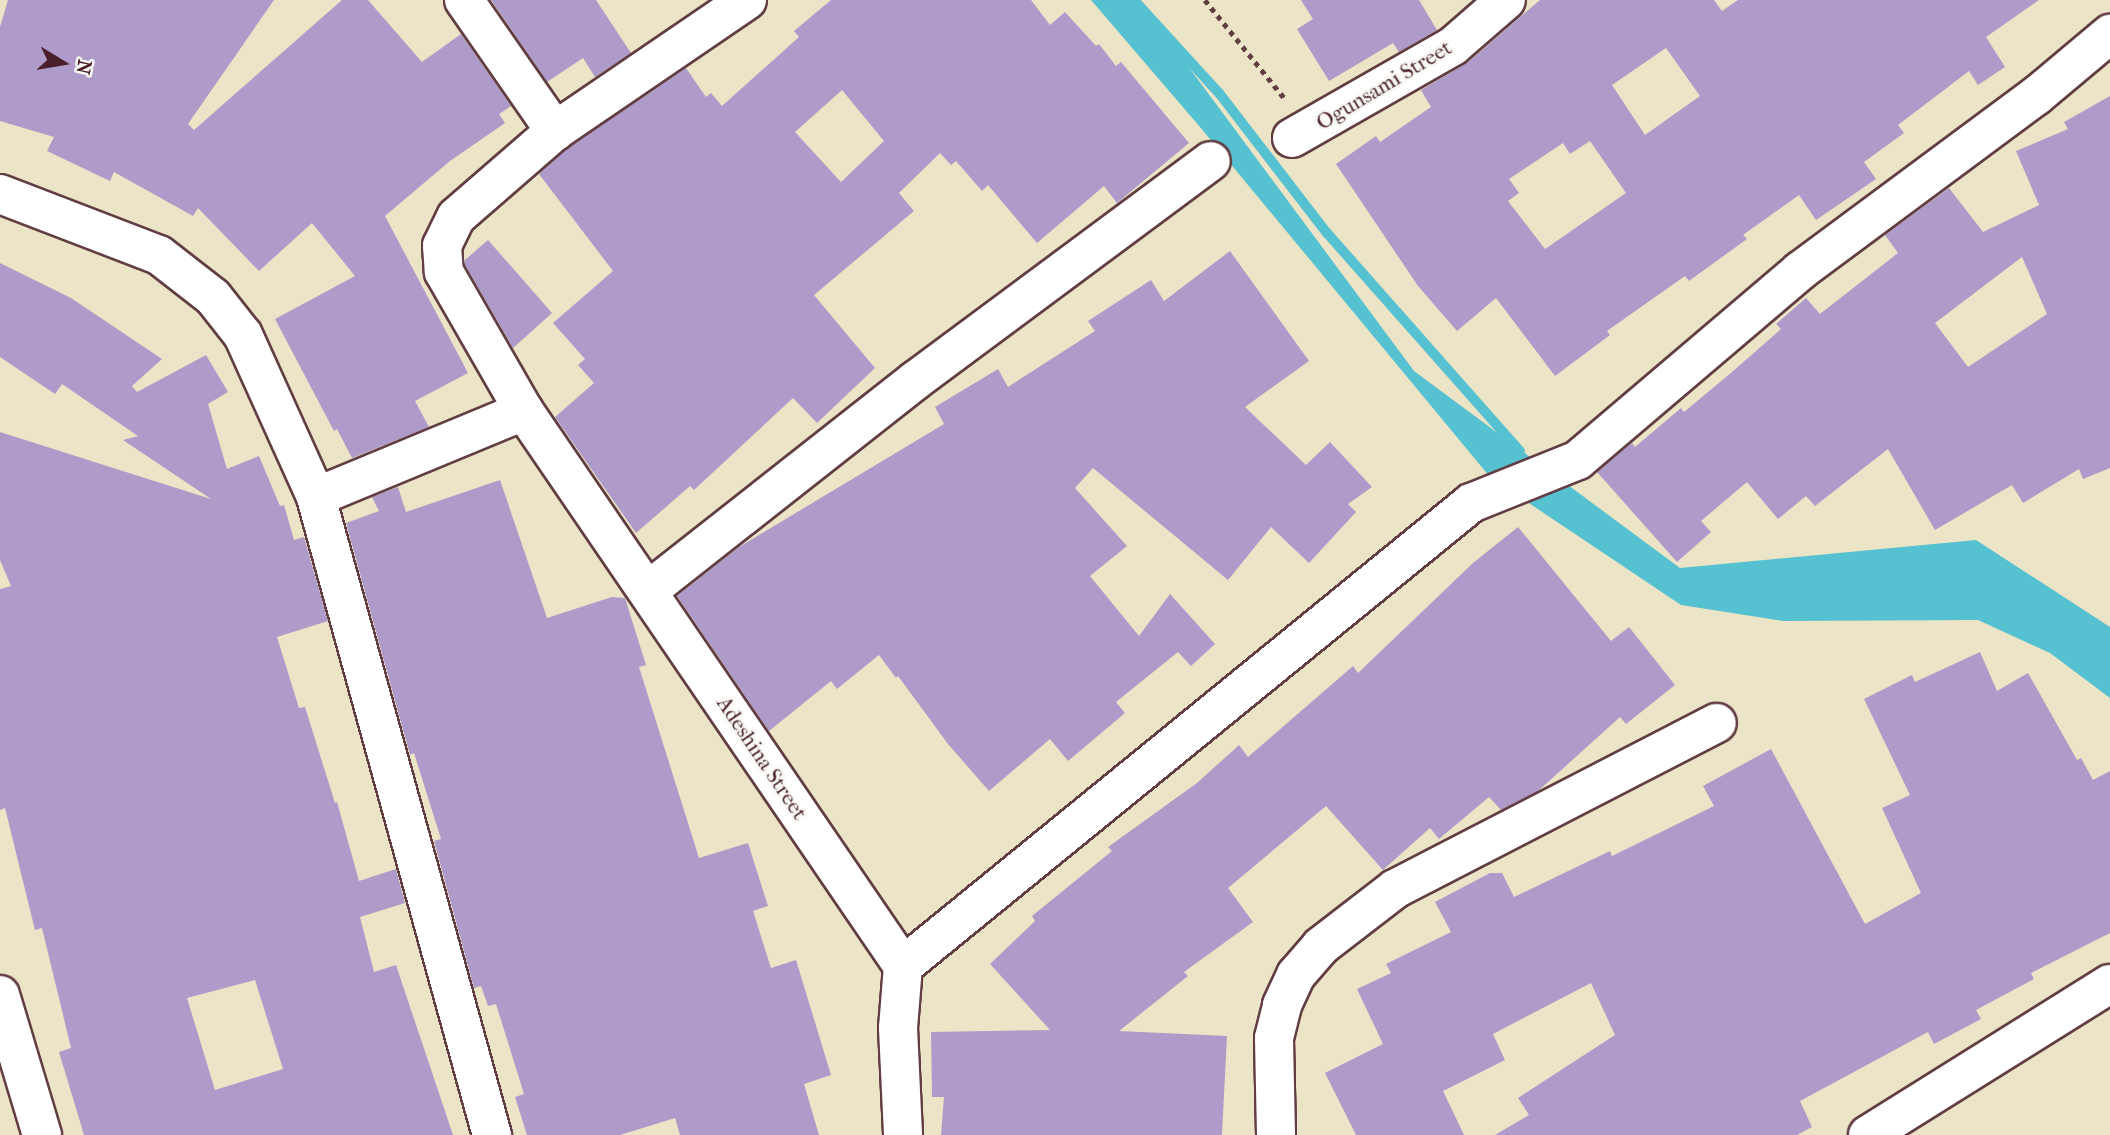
<!DOCTYPE html>
<style>
body{margin:0}
#map{position:relative;width:2110px;height:1135px;overflow:hidden;background:#ece4c6;font-family:"IM FELL French Canon",serif}
div>[style]{position:absolute}
.water>*{inset:0;background:#56c1d0}
.stream>*{height:10px;margin:-5px;padding:0 5px;transform-origin:5px;border-radius:5px;background:#56c1d0}
.building>*{inset:0;background:#ae9bc9}
.path>*{height:4.5px;margin-top:-2.25px;transform-origin:0;background:repeating-linear-gradient(90deg,#623d42 0 5px,transparent 0 10px)}
.roads{filter:drop-shadow(2px 0 #623d42) drop-shadow(-2px 0 #623d42) drop-shadow(0 2px #623d42) drop-shadow(0 -2px #623d42)}
.minor>*{height:38px;margin:-19px;padding:0 19px;transform-origin:19px;border-radius:19px;background:#fff}
span{translate:-50% -50%;white-space:nowrap;text-align:center;line-height:1.15;-webkit-text-stroke:5px #f6f6f2;paint-order:stroke}
.street-label{font-size:21px;color:#4a1f2b}
.north{position:absolute;left:28px;top:28px;width:70px;height:70px;-webkit-text-stroke:5px #f6f6f2;paint-order:stroke;rotate:101deg;font-size:19px;font-weight:700;line-height:28px;text-align:center;color:#4a1f2b}
.north::after{content:'';display:block;margin:auto;width:24px;height:32px;background:#4a1f2b;clip-path:polygon(50% 0,100% 100%,50% 72%,0 100%)}
</style>
<div id="map">
<div class="water">
<i style="clip-path:polygon(1091px 0,1139px 0,1414px 371px,1680px 568px,1976px 540px,2110px 627px,2110px 698px,2050px 653px,1978px 620px,1783px 621px,1681px 605px,1490px 477px,1200px 127px)"></i>
</div>
<div class="stream">
<i style="left:1134px;top:0;width:126px;rotate:47.6deg"></i>
<i style="left:1219px;top:93px;width:177px;rotate:52.4deg"></i>
<i style="left:1327px;top:233px;width:291px;rotate:48.5deg"></i>
</div>
<div class="building">
<i style="clip-path:polygon(8px 0,274px 0,188px 124px,194px 130px,342px 0,368px 0,422px 62px,461px 34px,511px 106px,499px 114px,505px 123px,450px 161px,385px 216px,468px 373px,415px 401px,429px 427px,352px 458px,337px 429px,334px 431px,275px 319px,355px 276px,312px 223px,259px 271px,198px 208px,193px 216px,114px 172px,110px 181px,47px 151px,54px 137px,0 121px,0 27px)"></i>
<i style="clip-path:polygon(491px 0,596px 0,631px 53px,595px 77px,583px 58px,547px 82px)"></i>
<i style="clip-path:polygon(evenodd,831px 0,1031px 0,1050px 25px,1065px 12px,1096px 46px,1099px 44px,1116px 66px,1121px 62px,1189px 143px,1117px 203px,1104px 186px,1037px 243px,988px 185px,982px 191px,956px 161px,951px 165px,940px 153px,899px 193px,914px 211px,814px 295px,875px 368px,817px 423px,793px 398px,694px 490px,690px 486px,636px 533px,555px 417px,594px 383px,578px 365px,585px 359px,553px 323px,613px 271px,539px 174px,568px 148px,686px 68px,706px 97px,711px 93px,722px 106px,799px 37px,794px 31px,831px 0,842px 90px,884px 141px,841px 182px,795px 132px,842px 90px)"></i>
<i style="clip-path:polygon(1301px 0,1419px 0,1437px 30px,1399px 52px,1393px 43px,1329px 81px,1297px 29px,1313px 19px)"></i>
<i style="clip-path:polygon(evenodd,1540px 0,1714px 0,1722px 11px,1738px 0,2039px 0,1986px 37px,2005px 67px,1978px 85px,1969px 71px,1898px 125px,1904px 133px,1864px 162px,1876px 179px,1816px 220px,1799px 195px,1743px 235px,1747px 239px,1689px 281px,1685px 276px,1607px 331px,1610px 335px,1555px 376px,1496px 298px,1457px 331px,1418px 286px,1336px 164px,1376px 136px,1380px 142px,1431px 107px,1421px 90px,1467px 63px,1540px 0,1666px 48px,1700px 96px,1645px 135px,1612px 85px,1666px 48px,1540px 0,1590px 141px,1626px 193px,1545px 249px,1508px 201px,1519px 193px,1509px 179px,1563px 143px,1570px 154px,1590px 141px)"></i>
<i style="clip-path:polygon(evenodd,2110px 96px,2110px 468px,2083px 479px,2079px 469px,2023px 503px,2012px 485px,1935px 530px,1888px 449px,1815px 506px,1806px 496px,1778px 519px,1747px 482px,1701px 521px,1711px 532px,1677px 562px,1597px 472px,1632px 443px,1635px 447px,1681px 408px,1684px 412px,1732px 372px,1781px 329px,1776px 324px,1806px 298px,1820px 314px,1898px 253px,1885px 235px,1949px 188px,1983px 232px,2039px 205px,2016px 151px,2068px 129px,2064px 122px,2110px 96px,2022px 257px,2047px 314px,1968px 367px,1935px 323px,2022px 257px)"></i>
<i style="clip-path:polygon(488px 240px,552px 313px,513px 348px,465px 265px,465px 260px)"></i>
<i style="clip-path:polygon(1230px 251px,1309px 361px,1245px 407px,1306px 465px,1330px 442px,1372px 487px,1348px 504px,1356px 512px,1309px 563px,1271px 527px,1228px 580px,1093px 468px,1075px 488px,1127px 546px,1090px 576px,1139px 636px,1170px 594px,1215px 644px,1191px 666px,1178px 652px,1116px 702px,1125px 713px,1068px 761px,1050px 739px,989px 791px,948px 744px,898px 676px,896px 678px,879px 655px,837px 689px,831px 681px,769px 731px,677px 596px,739px 547px,944px 424px,935px 407px,998px 369px,1008px 387px,1095px 331px,1088px 321px,1151px 280px,1164px 301px)"></i>
<i style="clip-path:polygon(evenodd,0 263px,71px 298px,162px 359px,132px 386px,137px 392px,206px 355px,228px 392px,208px 404px,227px 469px,259px 456px,280px 506px,284px 505px,294px 540px,304px 537px,328px 621px,277px 637px,299px 708px,305px 707px,335px 803px,337px 802px,359px 881px,396px 869px,405px 903px,360px 917px,374px 972px,396px 965px,453px 1135px,84px 1135px,59px 1052px,71px 1048px,42px 928px,35px 930px,5px 808px,0 810px,0 589px,11px 586px,0 560px,0 432px,211px 499px,123px 440px,138px 436px,62px 384px,55px 394px,0 357px,0 263px,255px 980px,283px 1069px,215px 1090px,187px 998px,255px 980px)"></i>
<i style="clip-path:polygon(500px 480px,547px 618px,612px 597px,625px 598px,646px 665px,639px 667px,699px 858px,748px 843px,768px 906px,753px 911px,771px 968px,796px 960px,831px 1075px,804px 1084px,819px 1135px,680px 1135px,675px 1118px,620px 1135px,527px 1135px,515px 1097px,524px 1094px,496px 1004px,488px 1006px,481px 986px,474px 988px,434px 841px,441px 839px,414px 753px,410px 755px,346px 523px,379px 511px,372px 497px,398px 487px,406px 512px)"></i>
<i style="clip-path:polygon(1518px 527px,1611px 641px,1629px 627px,1675px 685px,1626px 724px,1620px 717px,1538px 791px,1501px 810px,1489px 797px,1439px 839px,1430px 828px,1383px 870px,1326px 806px,1228px 888px,1253px 922px,1184px 972px,1188px 976px,1119px 1031px,1227px 1036px,1222px 1135px,941px 1135px,944px 1097px,932px 1097px,931px 1032px,1050px 1030px,990px 964px,1035px 921px,1032px 916px,1112px 851px,1108px 847px,1197px 783px,1239px 745px,1248px 757px,1353px 666px,1358px 673px,1473px 563px)"></i>
<i style="clip-path:polygon(1980px 652px,1997px 691px,2028px 673px,2077px 760px,2081px 758px,2093px 780px,2110px 771px,2110px 933px,2031px 973px,2034px 979px,1976px 1010px,1981px 1019px,1934px 1044px,1928px 1032px,1800px 1101px,1812px 1127px,1797px 1135px,1495px 1135px,1529px 1115px,1518px 1098px,1615px 1035px,1591px 983px,1493px 1034px,1505px 1060px,1443px 1091px,1464px 1135px,1356px 1135px,1325px 1073px,1383px 1044px,1357px 989px,1391px 973px,1386px 964px,1451px 932px,1435px 902px,1490px 873px,1502px 873px,1514px 897px,1610px 851px,1612px 856px,1714px 806px,1703px 786px,1771px 749px,1865px 924px,1921px 893px,1882px 808px,1910px 795px,1864px 699px,1912px 675px,1915px 682px)"></i>
</div>
<div class="path">
<i style="left:1205px;top:0;width:129px;rotate:51deg"></i>
</div>
<div class="roads">
<div class="minor">
<i style="left:464px;top:0;width:160px;rotate:55.2deg"></i>
<i style="left:747px;top:0;width:232px;rotate:145.7deg"></i>
<i style="left:555px;top:131px;width:131px;rotate:139deg"></i>
<i style="left:456px;top:217px;width:32px;rotate:116deg"></i>
<i style="left:442px;top:246px;width:26px;rotate:86deg"></i>
<i style="left:444px;top:272px;width:160px;rotate:60.1deg"></i>
<i style="left:524px;top:411px;width:672px;rotate:55.67deg"></i>
<i style="left:903px;top:966px;width:62px;rotate:94.6deg"></i>
<i style="left:898px;top:1028px;width:107px;rotate:87.3deg"></i>
<i style="left:1292px;top:138px;width:185px;rotate:-29.7deg"></i>
<i style="left:1453px;top:46px;width:70px;rotate:-41deg"></i>
<i style="left:0;top:194px;width:170px;rotate:21deg"></i>
<i style="left:159px;top:255px;width:68px;rotate:37.9deg"></i>
<i style="left:213px;top:297px;width:48px;rotate:51.7deg"></i>
<i style="left:243px;top:335px;width:178px;rotate:65.7deg"></i>
<i style="left:316px;top:497px;width:662px;rotate:74.58deg"></i>
<i style="left:316px;top:497px;width:225px;rotate:-22.5deg"></i>
<i style="left:649px;top:590px;width:340px;rotate:-38.2deg"></i>
<i style="left:916px;top:380px;width:367px;rotate:-36.6deg"></i>
<i style="left:903px;top:966px;width:733px;rotate:-39.18deg"></i>
<i style="left:1471px;top:503px;width:115px;rotate:-21.9deg"></i>
<i style="left:1578px;top:460px;width:292px;rotate:-40.4deg"></i>
<i style="left:1800px;top:271px;width:294px;rotate:-36.6deg"></i>
<i style="left:2036px;top:96px;width:97px;rotate:-40deg"></i>
<i style="left:0;top:995px;width:146px;rotate:73.3deg"></i>
<i style="left:1276px;top:1135px;width:97px;rotate:-91.2deg"></i>
<i style="left:1274px;top:1038px;width:34px;rotate:-76deg"></i>
<i style="left:1282px;top:1005px;width:33px;rotate:-65deg"></i>
<i style="left:1296px;top:975px;width:38px;rotate:-49deg"></i>
<i style="left:1321px;top:946px;width:93px;rotate:-37.6deg"></i>
<i style="left:1395px;top:889px;width:362px;rotate:-27.3deg"></i>
<i style="left:1868px;top:1135px;width:285px;rotate:-32deg"></i>
</div>
</div>
<div class="street-label">
<span style="left:1384px;top:85px;rotate:-31deg">Ogunsami Street</span>
<span style="left:762px;top:758px;rotate:56deg">Adeshina Street</span>
</div>
<div class="north">N</div>
</div>
